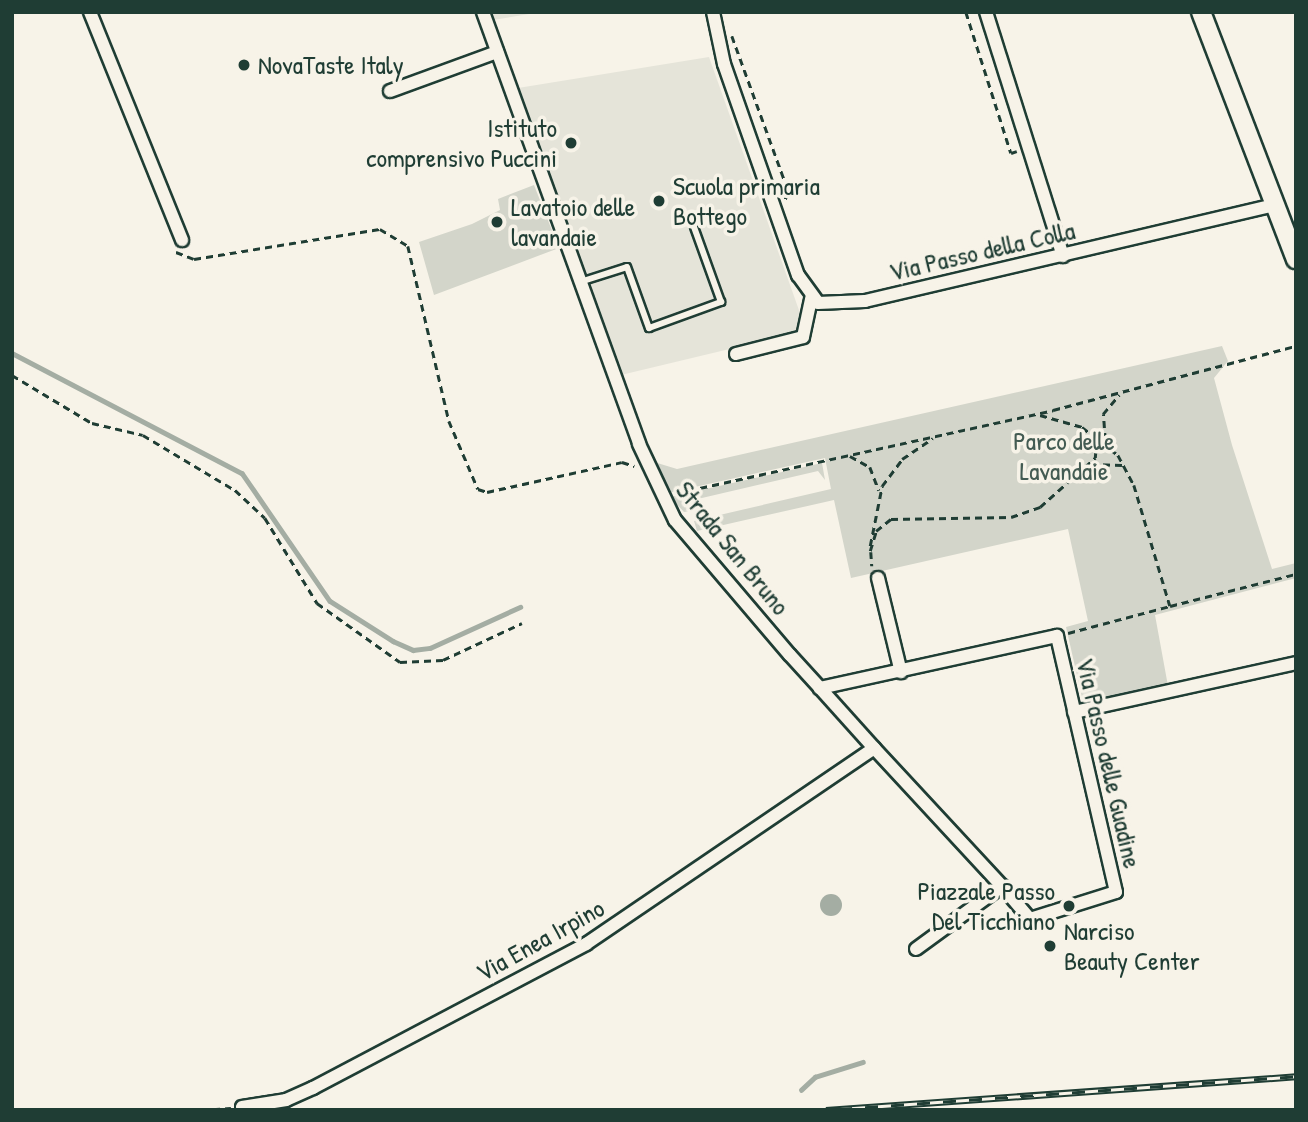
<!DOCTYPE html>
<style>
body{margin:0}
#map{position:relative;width:1308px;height:1122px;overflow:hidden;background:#f7f3e8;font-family:"Patrick Hand",sans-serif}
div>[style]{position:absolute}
.built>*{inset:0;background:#e5e4d9}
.green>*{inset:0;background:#d3d5ca}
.water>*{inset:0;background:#a4ada3}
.round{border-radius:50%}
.stream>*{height:4.5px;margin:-2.25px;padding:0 2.25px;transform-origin:2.25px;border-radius:2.25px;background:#a4ada3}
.path>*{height:2.5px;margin-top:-1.25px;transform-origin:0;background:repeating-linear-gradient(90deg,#1f3d34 0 7px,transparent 0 12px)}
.roads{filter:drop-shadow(2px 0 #1f3d34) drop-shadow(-2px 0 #1f3d34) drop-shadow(0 2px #1f3d34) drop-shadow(0 -2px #1f3d34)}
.lane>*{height:6px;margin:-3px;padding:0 3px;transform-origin:3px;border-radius:3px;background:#f7f3e8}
.street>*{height:12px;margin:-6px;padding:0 6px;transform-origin:6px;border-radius:6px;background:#f7f3e8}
.secondary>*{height:18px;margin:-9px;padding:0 9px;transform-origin:9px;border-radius:9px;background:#f7f3e8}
.rail>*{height:7px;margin-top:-3.5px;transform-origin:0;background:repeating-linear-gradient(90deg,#f7f3e8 0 13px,#1f3d34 0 26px);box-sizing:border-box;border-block:2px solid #1f3d34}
.dots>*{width:19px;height:19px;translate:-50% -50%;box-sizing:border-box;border:4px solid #f7f3e8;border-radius:50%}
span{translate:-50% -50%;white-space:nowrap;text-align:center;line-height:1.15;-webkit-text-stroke:7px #f7f3e8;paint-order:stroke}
.poi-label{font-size:26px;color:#1f3d34}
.left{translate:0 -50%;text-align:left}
.right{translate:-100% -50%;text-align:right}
.street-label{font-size:26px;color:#1f3d34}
.park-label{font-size:26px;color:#435b52}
.frame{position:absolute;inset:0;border:14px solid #1f3d34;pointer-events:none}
</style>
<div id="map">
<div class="built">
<i style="clip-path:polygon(491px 12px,541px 12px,493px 20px)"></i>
<i style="clip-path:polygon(709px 57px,800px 313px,800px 332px,621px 375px,518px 88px)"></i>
</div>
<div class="green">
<i style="clip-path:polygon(534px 185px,559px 248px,434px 295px,419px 242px,472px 224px,500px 210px,498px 199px)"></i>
<i style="clip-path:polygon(1222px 346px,1228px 361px,1214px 378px,1232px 445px,1272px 569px,1296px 563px,1296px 578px,1155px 615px,1168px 686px,1084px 706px,1066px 627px,1088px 621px,1068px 529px,851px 578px,834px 500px,697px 531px,694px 521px,831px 489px,825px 458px,668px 493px,654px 462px,677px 469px)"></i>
<i style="clip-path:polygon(822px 463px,825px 480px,818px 471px,689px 501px,691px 511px,684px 512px,670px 497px)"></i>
</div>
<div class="water">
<i class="round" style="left:820px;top:894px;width:22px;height:22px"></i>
</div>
<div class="stream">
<i style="left:12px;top:353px;width:259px;rotate:27.6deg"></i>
<i style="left:242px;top:473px;width:155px;rotate:55.5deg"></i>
<i style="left:330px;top:601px;width:75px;rotate:32.4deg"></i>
<i style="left:393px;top:641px;width:22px;rotate:24deg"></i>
<i style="left:413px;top:650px;width:17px;rotate:-7deg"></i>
<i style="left:430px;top:648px;width:99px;rotate:-24.5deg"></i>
<i style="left:801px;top:1090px;width:19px;rotate:-43deg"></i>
<i style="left:815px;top:1077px;width:50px;rotate:-17.4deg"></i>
</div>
<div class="path">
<i style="left:966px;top:12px;width:148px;rotate:72.3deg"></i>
<i style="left:1011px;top:153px;width:6px;rotate:-18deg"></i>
<i style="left:732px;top:36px;width:167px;rotate:70deg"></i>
<i style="left:789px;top:193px;width:8px;rotate:120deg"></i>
<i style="left:176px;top:252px;width:19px;rotate:21deg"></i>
<i style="left:194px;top:259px;width:188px;rotate:-9.2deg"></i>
<i style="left:380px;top:229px;width:33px;rotate:31deg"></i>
<i style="left:408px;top:246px;width:180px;rotate:76.8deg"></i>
<i style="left:449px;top:421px;width:74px;rotate:66.9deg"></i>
<i style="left:478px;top:489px;width:9px;rotate:18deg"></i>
<i style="left:487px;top:492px;width:138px;rotate:-12.5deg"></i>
<i style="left:622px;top:462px;width:13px;rotate:18deg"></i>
<i style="left:12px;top:375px;width:93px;rotate:31deg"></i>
<i style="left:92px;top:423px;width:52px;rotate:13.2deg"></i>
<i style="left:143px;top:435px;width:107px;rotate:30.9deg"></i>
<i style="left:235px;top:490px;width:41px;rotate:43deg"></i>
<i style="left:265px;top:518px;width:100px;rotate:58.5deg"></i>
<i style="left:317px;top:603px;width:102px;rotate:35.4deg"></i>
<i style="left:400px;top:662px;width:43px;rotate:-2.7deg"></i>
<i style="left:443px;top:660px;width:87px;rotate:-25.1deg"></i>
<i style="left:1040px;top:415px;width:44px;rotate:15.9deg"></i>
<i style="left:1082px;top:427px;width:46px;rotate:37.9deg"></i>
<i style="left:1118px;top:455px;width:34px;rotate:62deg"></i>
<i style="left:1134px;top:485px;width:126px;rotate:73.4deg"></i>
<i style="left:1170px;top:606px;width:130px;rotate:-14.3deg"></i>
<i style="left:1105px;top:440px;width:26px;rotate:-94deg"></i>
<i style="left:1103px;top:414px;width:25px;rotate:-50deg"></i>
<i style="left:850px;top:456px;width:23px;rotate:29deg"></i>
<i style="left:870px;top:467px;width:25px;rotate:69deg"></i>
<i style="left:1091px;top:464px;width:31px;rotate:2deg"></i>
<i style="left:677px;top:493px;width:385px;rotate:-12.4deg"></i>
<i style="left:1053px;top:410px;width:251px;rotate:-14.8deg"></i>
<i style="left:870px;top:546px;width:61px;rotate:-78.7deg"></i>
<i style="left:882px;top:486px;width:34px;rotate:-53deg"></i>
<i style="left:902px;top:459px;width:37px;rotate:-34deg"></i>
<i style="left:870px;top:551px;width:21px;rotate:-73deg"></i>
<i style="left:876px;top:531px;width:19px;rotate:-39deg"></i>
<i style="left:891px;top:519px;width:120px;rotate:-1deg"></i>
<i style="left:1011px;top:517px;width:31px;rotate:-19deg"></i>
<i style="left:1040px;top:507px;width:74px;rotate:-41.7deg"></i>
<i style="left:1095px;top:458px;width:21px;rotate:-85deg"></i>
<i style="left:871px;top:552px;width:14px;rotate:86deg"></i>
<i style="left:1068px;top:633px;width:106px;rotate:-14.8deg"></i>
<i style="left:201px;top:1110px;width:30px;rotate:-4deg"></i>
</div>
<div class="roads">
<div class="lane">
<i style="left:580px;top:282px;width:49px;rotate:-17.7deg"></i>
<i style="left:627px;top:267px;width:65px;rotate:70.2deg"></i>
<i style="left:649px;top:328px;width:77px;rotate:-19.9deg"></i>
<i style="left:721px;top:302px;width:80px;rotate:-109.8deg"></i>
</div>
<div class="street">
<i style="left:90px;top:12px;width:246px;rotate:68deg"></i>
<i style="left:483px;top:12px;width:459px;rotate:70.1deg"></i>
<i style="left:639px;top:444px;width:84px;rotate:64.7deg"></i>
<i style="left:675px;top:520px;width:177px;rotate:49.6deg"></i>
<i style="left:790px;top:655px;width:45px;rotate:47.7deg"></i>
<i style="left:820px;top:688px;width:81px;rotate:48deg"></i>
<i style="left:874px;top:748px;width:188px;rotate:47.2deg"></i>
<i style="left:1002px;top:886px;width:43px;rotate:49.7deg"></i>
<i style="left:1030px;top:919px;width:90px;rotate:-17.4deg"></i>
<i style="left:1116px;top:892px;width:263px;rotate:-103deg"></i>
<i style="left:1057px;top:636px;width:243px;rotate:167.6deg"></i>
<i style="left:713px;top:12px;width:53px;rotate:78.1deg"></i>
<i style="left:724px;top:64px;width:224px;rotate:70.7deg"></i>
<i style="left:798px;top:275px;width:34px;rotate:54deg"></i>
<i style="left:818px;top:303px;width:47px;rotate:-2.4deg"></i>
<i style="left:865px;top:301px;width:419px;rotate:-13.2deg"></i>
<i style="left:986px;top:12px;width:256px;rotate:72.5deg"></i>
<i style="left:390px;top:91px;width:114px;rotate:-20deg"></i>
<i style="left:736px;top:354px;width:69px;rotate:-14.2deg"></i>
<i style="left:803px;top:337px;width:40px;rotate:-78deg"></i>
<i style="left:878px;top:578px;width:97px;rotate:76.3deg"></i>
<i style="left:1074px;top:712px;width:227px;rotate:-12.4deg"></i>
<i style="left:916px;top:949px;width:107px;rotate:-36.2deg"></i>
<i style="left:242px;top:1107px;width:45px;rotate:-9deg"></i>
<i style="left:286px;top:1100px;width:30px;rotate:-24deg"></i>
<i style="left:313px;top:1088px;width:309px;rotate:-27.8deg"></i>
<i style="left:586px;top:944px;width:348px;rotate:-34.2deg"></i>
</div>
<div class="secondary">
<i style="left:1201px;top:12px;width:265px;rotate:69deg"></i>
</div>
</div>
<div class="rail">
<i style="left:826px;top:1110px;width:471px;rotate:-4.1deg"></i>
</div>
<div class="dots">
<i style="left:244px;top:65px;background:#1f3d34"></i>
<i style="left:571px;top:143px;background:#1f3d34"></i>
<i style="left:659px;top:201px;background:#1f3d34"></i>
<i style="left:497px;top:222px;background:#1f3d34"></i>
<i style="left:1069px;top:906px;background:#1f3d34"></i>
<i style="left:1050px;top:946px;background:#1f3d34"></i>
</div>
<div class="poi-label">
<span class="left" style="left:258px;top:65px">NovaTaste Italy</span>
<span class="right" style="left:557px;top:143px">Istituto<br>comprensivo Puccini</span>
<span class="left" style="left:673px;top:201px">Scuola primaria<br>Bottego</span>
<span class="left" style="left:511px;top:222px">Lavatoio delle<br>lavandaie</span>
<span class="right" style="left:1055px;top:906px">Piazzale Passo<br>Del Ticchiano</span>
<span class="left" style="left:1064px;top:946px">Narciso<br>Beauty Center</span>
</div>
<div class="street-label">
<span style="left:982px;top:251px;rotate:-13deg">Via Passo della Colla</span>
<span style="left:733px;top:548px;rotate:51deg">Strada San Bruno</span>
<span style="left:1109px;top:763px;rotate:77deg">Via Passo delle Guadine</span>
<span style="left:540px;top:940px;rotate:-29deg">Via Enea Irpino</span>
</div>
<div class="park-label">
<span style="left:1064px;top:456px">Parco delle<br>Lavandaie</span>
</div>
<div class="frame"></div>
</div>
